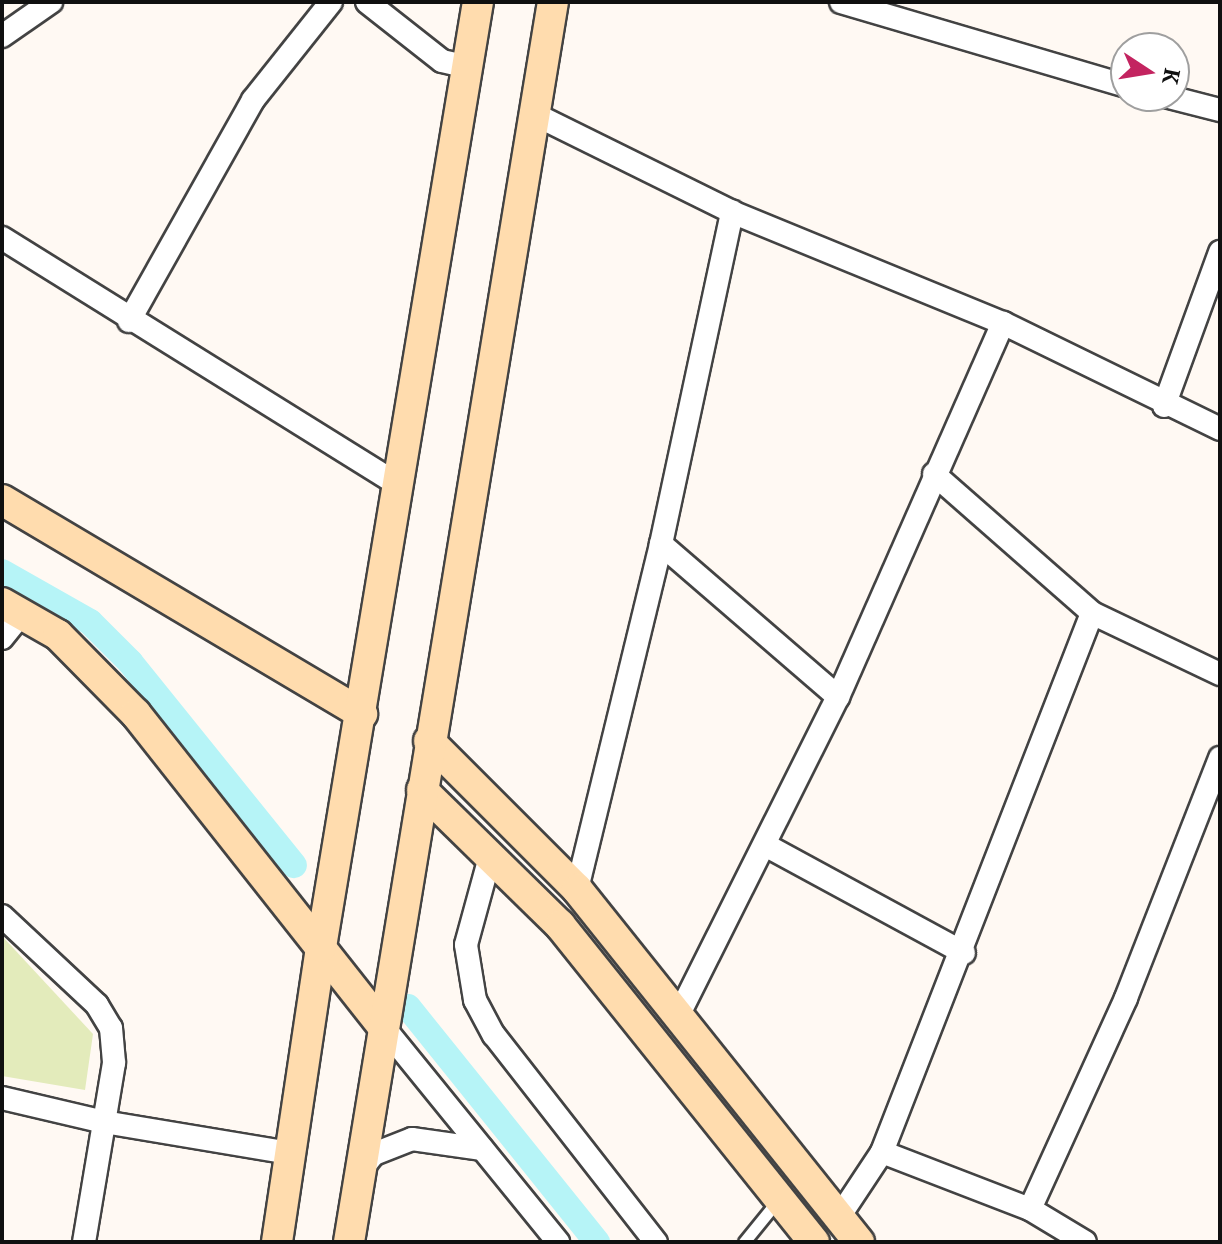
<!DOCTYPE html>
<style>
body{margin:0}
#map{position:relative;width:1222px;height:1244px;overflow:hidden;background:#fff9f3;font-family:"PT Serif",serif}
div>[style]{position:absolute}
.green>*{inset:0;background:#e3ebbb}
.canal>*{height:26px;margin:-13px;padding:0 13px;transform-origin:13px;border-radius:13px;background:#b6f4f7}
.roads{filter:drop-shadow(2px 0 #434343) drop-shadow(-2px 0 #434343) drop-shadow(0 2px #434343) drop-shadow(0 -2px #434343)}
.lane>*{height:11px;margin:-5.5px;padding:0 5.5px;transform-origin:5.5px;border-radius:5.5px;background:#fff}
.street>*{height:22px;margin:-11px;padding:0 11px;transform-origin:11px;border-radius:11px;background:#fff}
.secondary>*{height:30px;margin:-15px;padding:0 15px;transform-origin:15px;border-radius:15px;background:#ffdcae}
span{translate:-50% -50%;white-space:nowrap;text-align:center;line-height:1.15;-webkit-text-stroke:8px #fff;paint-order:stroke}
.frame{position:absolute;inset:0;border:4px solid #101010;pointer-events:none}
.north{position:absolute;left:1110px;top:32px;width:80px;height:80px;box-sizing:border-box;background:#fff;border:2px solid #9f9f9f;border-radius:50%;rotate:102deg;font-size:22px;font-weight:700;line-height:32px;text-align:center;color:#101010}
.north::after{content:'';display:block;margin:auto;width:28px;height:36px;background:#c32460;clip-path:polygon(50% 0,100% 100%,50% 72%,0 100%)}
</style>
<div id="map">
<div class="green">
<i style="clip-path:polygon(2px 936px,93px 1034px,85px 1090px,2px 1076px)"></i>
</div>
<div class="canal">
<i style="left:2px;top:572px;width:101px;rotate:29.6deg"></i>
<i style="left:90px;top:622px;width:57px;rotate:45deg"></i>
<i style="left:130px;top:662px;width:261px;rotate:51.1deg"></i>
<i style="left:408px;top:1007px;width:302px;rotate:51.2deg"></i>
</div>
<div class="roads">
<div class="lane">
<i style="left:744px;top:1242px;width:55px;rotate:-50.9deg"></i>
</div>
<div class="street">
<i style="left:367px;top:2px;width:95px;rotate:38.2deg"></i>
<i style="left:442px;top:61px;width:27px;rotate:13deg"></i>
<i style="left:841px;top:2px;width:297px;rotate:16.4deg"></i>
<i style="left:2px;top:36px;width:60px;rotate:-34.8deg"></i>
<i style="left:1165px;top:96px;width:57px;rotate:14.3deg"></i>
<i style="left:536px;top:115px;width:219px;rotate:26.3deg"></i>
<i style="left:732px;top:212px;width:293px;rotate:22.3deg"></i>
<i style="left:1003px;top:323px;width:242px;rotate:26deg"></i>
<i style="left:2px;top:238px;width:468px;rotate:31.9deg"></i>
<i style="left:129px;top:321px;width:253px;rotate:-60.7deg"></i>
<i style="left:253px;top:100px;width:125px;rotate:-51.5deg"></i>
<i style="left:1164px;top:406px;width:164px;rotate:-70deg"></i>
<i style="left:934px;top:474px;width:210px;rotate:41.3deg"></i>
<i style="left:1092px;top:613px;width:142px;rotate:25.5deg"></i>
<i style="left:661px;top:544px;width:234px;rotate:40.8deg"></i>
<i style="left:2px;top:638px;width:32px;rotate:-51deg"></i>
<i style="left:767px;top:846px;width:224px;rotate:28.5deg"></i>
<i style="left:490px;top:857px;width:91px;rotate:105.3deg"></i>
<i style="left:466px;top:945px;width:56px;rotate:80.7deg"></i>
<i style="left:475px;top:1000px;width:40px;rotate:62deg"></i>
<i style="left:494px;top:1035px;width:263px;rotate:52deg"></i>
<i style="left:577px;top:889px;width:355px;rotate:-76.3deg"></i>
<i style="left:661px;top:544px;width:340px;rotate:-77.9deg"></i>
<i style="left:2px;top:916px;width:130px;rotate:43.1deg"></i>
<i style="left:97px;top:1005px;width:27px;rotate:59deg"></i>
<i style="left:111px;top:1028px;width:35px;rotate:85deg"></i>
<i style="left:114px;top:1063px;width:181px;rotate:99.5deg"></i>
<i style="left:679px;top:1014px;width:355px;rotate:-63.4deg"></i>
<i style="left:838px;top:697px;width:409px;rotate:-66.2deg"></i>
<i style="left:381px;top:1024px;width:281px;rotate:50.9deg"></i>
<i style="left:2px;top:1098px;width:105px;rotate:13.2deg"></i>
<i style="left:104px;top:1122px;width:189px;rotate:9.5deg"></i>
<i style="left:882px;top:1152px;width:159px;rotate:21.1deg"></i>
<i style="left:1030px;top:1209px;width:64px;rotate:31deg"></i>
<i style="left:360px;top:1171px;width:22px;rotate:-51deg"></i>
<i style="left:374px;top:1154px;width:41px;rotate:-21.5deg"></i>
<i style="left:412px;top:1139px;width:71px;rotate:8.1deg"></i>
<i style="left:1030px;top:1209px;width:232px;rotate:-65.5deg"></i>
<i style="left:1126px;top:998px;width:258px;rotate:-68.6deg"></i>
<i style="left:839px;top:1217px;width:78px;rotate:-56.5deg"></i>
<i style="left:882px;top:1152px;width:578px;rotate:-68.71deg"></i>
</div>
<div class="secondary">
<i style="left:2px;top:500px;width:419px;rotate:30.7deg"></i>
<i style="left:2px;top:603px;width:64px;rotate:29.7deg"></i>
<i style="left:58px;top:635px;width:111px;rotate:45.4deg"></i>
<i style="left:136px;top:714px;width:395px;rotate:51.7deg"></i>
<i style="left:429px;top:741px;width:209px;rotate:45deg"></i>
<i style="left:577px;top:889px;width:452px;rotate:51.4deg"></i>
<i style="left:422px;top:790px;width:193px;rotate:44.4deg"></i>
<i style="left:560px;top:925px;width:406px;rotate:51.3deg"></i>
<i style="left:277px;top:1242px;width:298px;rotate:-81.5deg"></i>
<i style="left:321px;top:947px;width:958px;rotate:-80.57deg"></i>
<i style="left:349px;top:1242px;width:1257px;rotate:-80.66deg"></i>
</div>
</div>
<div class="frame"></div>
<div class="north">K</div>
</div>
